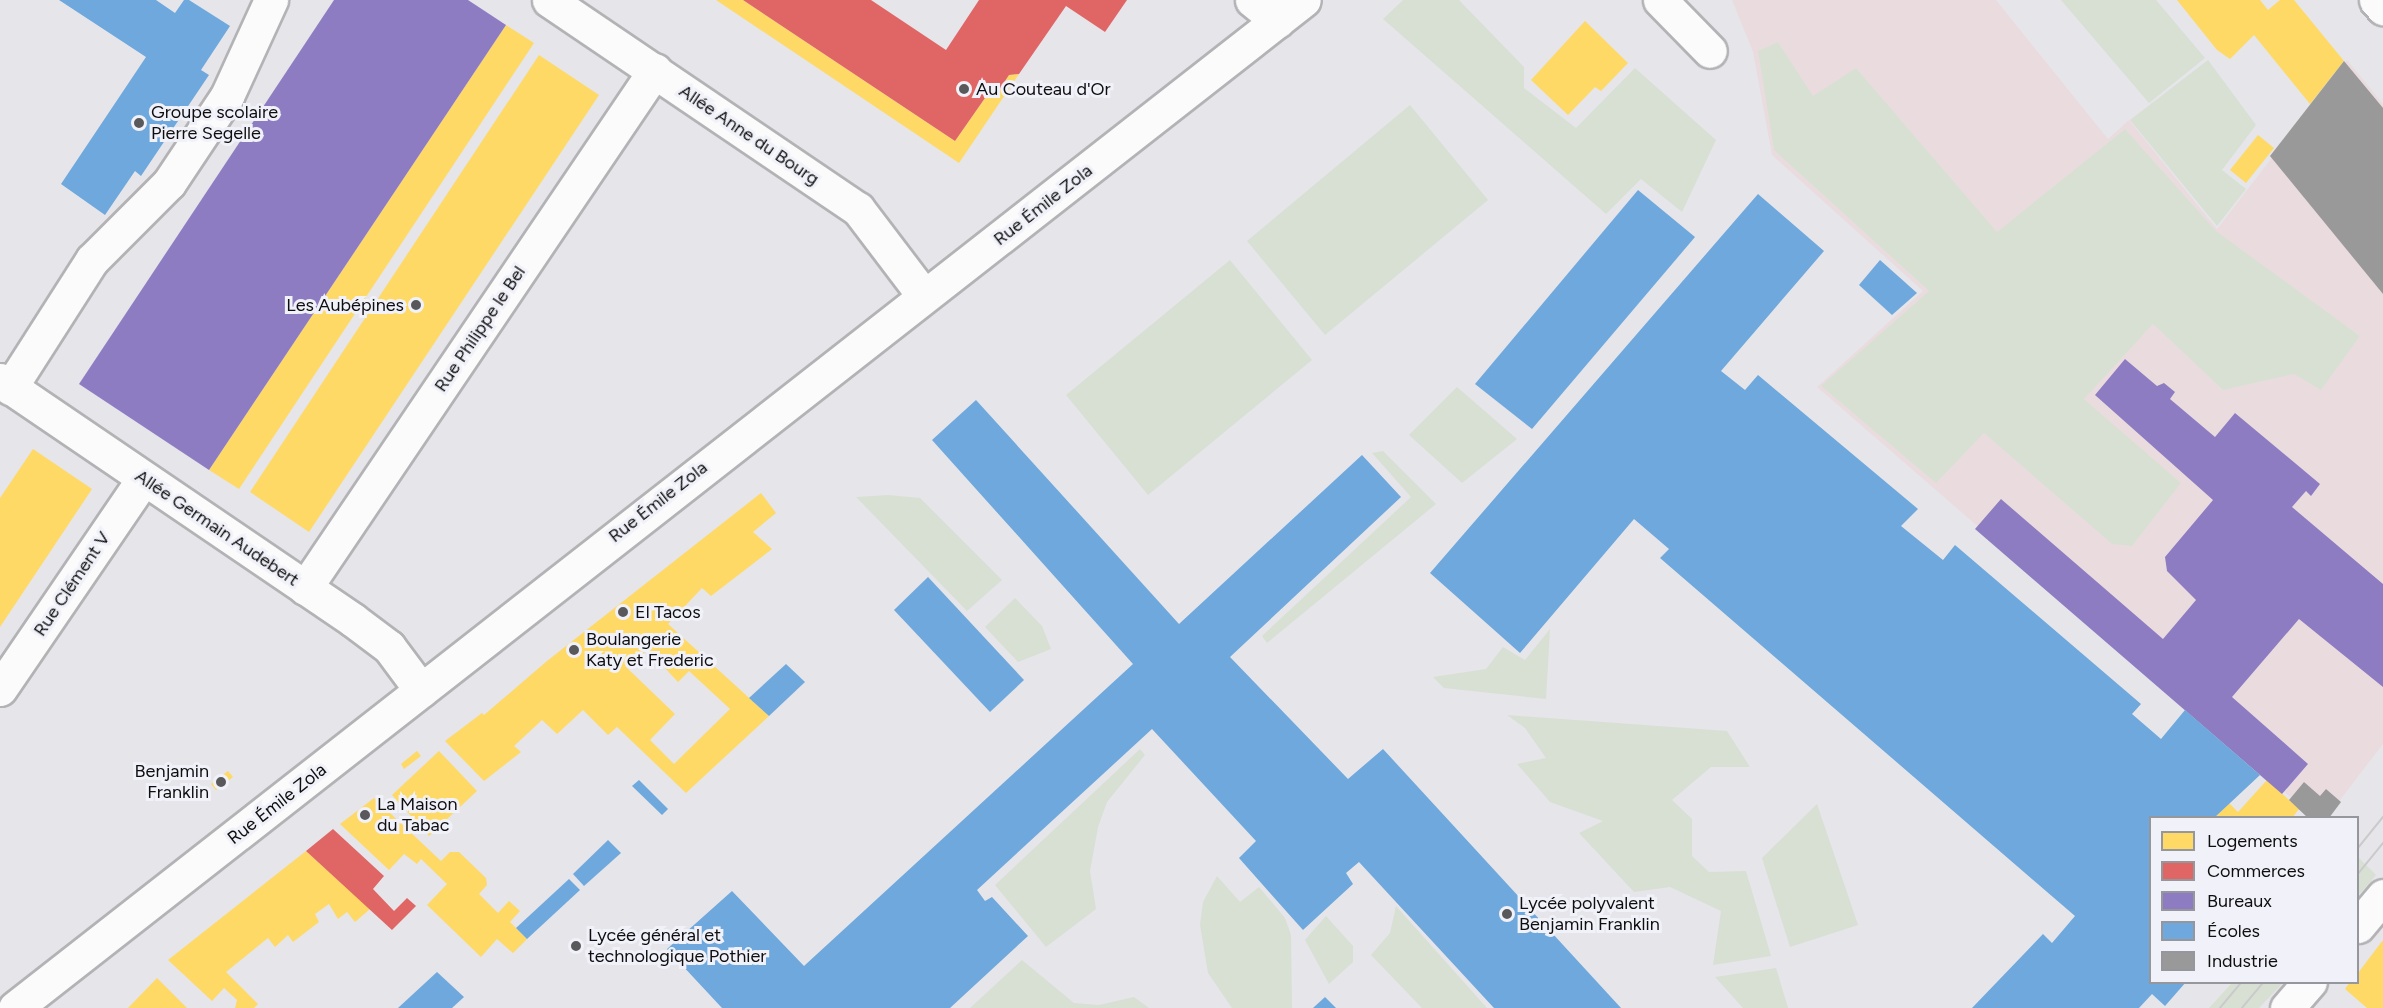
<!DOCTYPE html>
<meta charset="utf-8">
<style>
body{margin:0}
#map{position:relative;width:2383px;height:1008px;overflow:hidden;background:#e5e5ea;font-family:Figtree,sans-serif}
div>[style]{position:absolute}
.industrial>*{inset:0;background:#eadcde}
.green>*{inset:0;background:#d8e0d4}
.homes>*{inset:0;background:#ffd966}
.shops>*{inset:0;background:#e06666}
.offices>*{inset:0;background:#8e7cc3}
.schools>*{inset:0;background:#6fa8dc}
.industry>*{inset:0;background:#999}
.roads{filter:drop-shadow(2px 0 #b3b3b6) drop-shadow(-2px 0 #b3b3b6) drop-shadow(0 2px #b3b3b6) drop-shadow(0 -2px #b3b3b6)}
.street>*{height:33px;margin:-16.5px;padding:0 16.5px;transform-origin:16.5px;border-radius:16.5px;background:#fbfbfc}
.secondary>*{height:33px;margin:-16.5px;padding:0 16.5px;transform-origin:16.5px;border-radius:16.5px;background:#fbfbfc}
.tram>*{height:1.5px;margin:-0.75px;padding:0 0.75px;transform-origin:0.75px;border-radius:0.75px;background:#cacacb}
.dots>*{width:16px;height:16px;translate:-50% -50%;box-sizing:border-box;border:3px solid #f1f2f9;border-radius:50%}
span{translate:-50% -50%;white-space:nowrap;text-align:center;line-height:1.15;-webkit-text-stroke:6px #f1f2f9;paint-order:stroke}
.poi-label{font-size:18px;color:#0e0e10}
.left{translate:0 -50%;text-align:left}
.right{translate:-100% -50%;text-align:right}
.street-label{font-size:18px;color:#0e0e10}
.legend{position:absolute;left:2149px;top:816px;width:210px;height:168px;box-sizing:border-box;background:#f1f2f9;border:2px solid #96979c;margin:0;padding:8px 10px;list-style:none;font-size:18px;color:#0e0e10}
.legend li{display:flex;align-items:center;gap:12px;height:30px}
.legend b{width:30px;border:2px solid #96979c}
</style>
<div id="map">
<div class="industrial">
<i style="clip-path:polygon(1732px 0,1996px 0,2108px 139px,2129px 120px,2217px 229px,2347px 60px,2383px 104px,2383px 744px,2327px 817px,2313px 817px,1817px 387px,1923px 291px,1772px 155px,1753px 52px)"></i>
</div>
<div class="green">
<i style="clip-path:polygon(1403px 0,1459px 0,1524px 67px,1524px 88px,1576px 128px,1635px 68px,1716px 140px,1682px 212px,1641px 179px,1606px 214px,1383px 19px)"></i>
<i style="clip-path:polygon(2061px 0,2156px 0,2205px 58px,2149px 103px)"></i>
<i style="clip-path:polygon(1778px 42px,1813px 96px,1856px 68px,1997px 232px,2125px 129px,2216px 231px,2360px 336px,2321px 390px,2294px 374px,2223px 390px,2153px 324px,2084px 399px,2181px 483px,2132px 546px,2112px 544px,1984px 433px,1936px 483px,1821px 386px,1929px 291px,1774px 150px,1758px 51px)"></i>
<i style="clip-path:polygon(2208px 60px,2256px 125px,2222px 170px,2246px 189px,2217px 226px,2130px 120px)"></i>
<i style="clip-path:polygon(1410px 105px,1488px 200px,1325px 335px,1247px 241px)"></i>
<i style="clip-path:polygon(1230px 260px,1312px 360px,1148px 495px,1066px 395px)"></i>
<i style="clip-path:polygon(1457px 387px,1517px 439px,1462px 483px,1409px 435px)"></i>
<i style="clip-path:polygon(1383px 451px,1436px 504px,1267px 643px,1262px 636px,1411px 497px,1372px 453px)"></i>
<i style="clip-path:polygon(888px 495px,920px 498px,1002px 580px,967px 611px,856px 497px)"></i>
<i style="clip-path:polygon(1015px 598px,1042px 626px,1051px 649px,1018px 662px,985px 627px)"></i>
<i style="clip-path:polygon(1550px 629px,1546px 699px,1444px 688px,1433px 677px,1486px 669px,1503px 647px,1525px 660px)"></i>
<i style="clip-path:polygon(1507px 715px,1727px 731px,1750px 767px,1711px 767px,1672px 800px,1692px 819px,1692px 856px,1709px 872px,1746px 871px,1771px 956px,1713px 965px,1721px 911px,1670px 887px,1634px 892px,1579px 833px,1603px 821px,1550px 802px,1517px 764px,1546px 758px,1525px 728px)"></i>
<i style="clip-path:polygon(1140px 749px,1145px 755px,1107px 802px,1098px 827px,1090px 871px,1096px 909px,1046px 947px,995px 885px)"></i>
<i style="clip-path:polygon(1817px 804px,1858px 925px,1790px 947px,1762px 858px)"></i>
<i style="clip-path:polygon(2358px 857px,2376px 875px,2358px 896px)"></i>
<i style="clip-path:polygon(1217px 876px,1240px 902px,1259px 887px,1285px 918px,1291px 935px,1292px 1008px,1232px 1008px,1208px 973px,1200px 925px,1203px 902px)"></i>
<i style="clip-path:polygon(1396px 906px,1487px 1008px,1422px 1008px,1371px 955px,1390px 933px)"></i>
<i style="clip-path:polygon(1326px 916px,1353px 946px,1353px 962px,1329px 984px,1305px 940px)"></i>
<i style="clip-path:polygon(1022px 960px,1074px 1003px,1099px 1005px,1134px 997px,1149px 1008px,970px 1008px)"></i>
<i style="clip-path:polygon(1776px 968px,1788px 1008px,1743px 1008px,1715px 977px)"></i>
<i style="clip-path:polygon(2232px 983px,2232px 982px,2283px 983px,2259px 1008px,2209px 1008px)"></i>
</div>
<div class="homes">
<i style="clip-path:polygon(716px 0,743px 0,955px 141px,985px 98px,995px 96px,1009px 75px,1019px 74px,959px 163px)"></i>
<i style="clip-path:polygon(2177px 0,2260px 0,2268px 10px,2280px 0,2294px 0,2344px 61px,2310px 104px,2254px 35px,2230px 59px,2217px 50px)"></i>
<i style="clip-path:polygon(1585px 21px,1628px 63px,1601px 91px,1595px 87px,1568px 115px,1531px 80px)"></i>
<i style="clip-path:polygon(506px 25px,534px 43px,239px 489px,209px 470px)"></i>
<i style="clip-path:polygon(539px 55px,599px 95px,309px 532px,250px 492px)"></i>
<i style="clip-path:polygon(2258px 135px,2274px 148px,2246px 183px,2230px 170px)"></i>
<i style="clip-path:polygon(33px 449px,92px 489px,0 627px,0 498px)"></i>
<i style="clip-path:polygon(evenodd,761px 493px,776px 513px,753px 532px,772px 549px,711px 596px,702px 588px,668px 624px,769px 716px,686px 793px,617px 727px,608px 735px,583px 710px,557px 734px,542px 720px,514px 746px,521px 752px,484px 781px,445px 741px,482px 713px,484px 715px,547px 661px,761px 493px,648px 650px,678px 682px,689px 671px,730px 709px,674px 764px,650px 740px,675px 714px,625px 666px,648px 650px)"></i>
<i style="clip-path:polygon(417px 751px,421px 756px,404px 769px,401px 764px)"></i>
<i style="clip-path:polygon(439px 751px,477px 791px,429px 836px,392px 795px)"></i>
<i style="clip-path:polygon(228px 771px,233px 777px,216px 790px,211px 784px)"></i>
<i style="clip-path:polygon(2267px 780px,2299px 809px,2292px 818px,2214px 818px,2229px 803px,2238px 812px)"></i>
<i style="clip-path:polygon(374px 798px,441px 861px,450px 852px,459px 852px,486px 878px,487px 885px,479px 894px,498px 913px,509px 901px,520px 911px,510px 922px,527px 939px,513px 953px,497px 939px,481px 957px,427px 905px,447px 884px,421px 859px,417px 864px,404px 854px,389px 870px,340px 824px)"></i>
<i style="clip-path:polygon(306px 851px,370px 909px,355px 922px,347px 912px,338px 919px,329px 904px,315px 914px,319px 922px,293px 942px,288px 935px,275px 947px,268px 938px,226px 972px,258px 1004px,254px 1008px,235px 1008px,237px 1000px,224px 988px,212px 1001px,168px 960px)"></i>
<i style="clip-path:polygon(2383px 940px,2383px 1008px,2367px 1008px,2345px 989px,2350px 982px,2358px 982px,2358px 973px)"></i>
<i style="clip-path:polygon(157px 978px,187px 1008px,128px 1008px)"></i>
</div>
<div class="shops">
<i style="clip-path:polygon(743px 0,871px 0,946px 50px,979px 0,1127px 0,1105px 32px,1066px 6px,1019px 74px,1009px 75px,995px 96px,985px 98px,955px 141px)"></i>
<i style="clip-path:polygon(333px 829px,384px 876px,373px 889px,394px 911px,407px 898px,416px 906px,392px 930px,306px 851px)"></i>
</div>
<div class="offices">
<i style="clip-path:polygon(334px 0,468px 0,506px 25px,209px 470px,79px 384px)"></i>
<i style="clip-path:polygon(2125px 359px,2157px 386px,2164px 383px,2175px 392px,2170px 399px,2215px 437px,2235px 413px,2320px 484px,2311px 496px,2306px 491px,2292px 507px,2383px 584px,2383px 687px,2299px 619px,2232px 697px,2308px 764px,2282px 794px,1975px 529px,2001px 499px,2163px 639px,2196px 600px,2167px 571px,2165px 557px,2213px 500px,2095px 395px)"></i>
</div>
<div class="schools">
<i style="clip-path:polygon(59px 0,156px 0,175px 13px,184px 0,189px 0,230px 26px,201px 70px,209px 75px,141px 176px,135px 171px,105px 215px,61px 184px,146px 57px)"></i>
<i style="clip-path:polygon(1638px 190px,1695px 237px,1532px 429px,1475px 384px)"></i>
<i style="clip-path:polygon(1758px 194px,1824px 251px,1721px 371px,1745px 390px,1758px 375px,1918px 509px,1901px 526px,1943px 560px,1955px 545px,2141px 704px,2132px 714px,2161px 739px,2185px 710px,2260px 775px,2214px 818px,2150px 818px,2150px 982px,2186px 982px,2165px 1006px,2152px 994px,2139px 1008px,1972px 1008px,2043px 934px,2052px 943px,2075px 916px,1660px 558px,1669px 549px,1634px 519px,1520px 653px,1430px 573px)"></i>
<i style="clip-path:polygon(1880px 260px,1917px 293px,1892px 315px,1859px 285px)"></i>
<i style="clip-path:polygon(976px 400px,1179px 624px,1362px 455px,1401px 497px,1230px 657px,1348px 779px,1383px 749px,1621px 1008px,1494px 1008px,1359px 862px,1346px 873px,1353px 884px,1303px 930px,1239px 858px,1256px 841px,1152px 729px,977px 890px,985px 901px,992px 897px,1028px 936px,950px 1008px,722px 1008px,667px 949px,732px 891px,804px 966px,1133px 664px,932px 440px)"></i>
<i style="clip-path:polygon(928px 577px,1024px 680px,990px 712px,894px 610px)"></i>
<i style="clip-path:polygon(786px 664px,805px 682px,769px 716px,749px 698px)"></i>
<i style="clip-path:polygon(639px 780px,668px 809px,662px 815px,632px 786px)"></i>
<i style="clip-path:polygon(608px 840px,621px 853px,584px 886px,573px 874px)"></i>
<i style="clip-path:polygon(569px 879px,580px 890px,527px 939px,516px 928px)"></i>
<i style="clip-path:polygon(437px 972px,464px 997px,452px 1008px,398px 1008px)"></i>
<i style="clip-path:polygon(1325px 997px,1336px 1008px,1313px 1008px)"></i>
</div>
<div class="industry">
<i style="clip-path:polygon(2344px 61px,2383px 108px,2383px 294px,2270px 156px)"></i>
<i style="clip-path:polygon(2304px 782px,2320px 796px,2326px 789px,2341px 802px,2329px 818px,2308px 818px,2289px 800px)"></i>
</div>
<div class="roads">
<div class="street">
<i style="left:549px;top:0;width:373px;rotate:34.1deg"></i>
<i style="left:858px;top:209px;width:109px;rotate:52.8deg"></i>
<i style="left:1252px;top:0;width:33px;rotate:39deg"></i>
<i style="left:1660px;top:0;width:71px;rotate:45.6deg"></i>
<i style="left:0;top:380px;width:427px;rotate:34.2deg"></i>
<i style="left:353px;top:620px;width:45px;rotate:36.9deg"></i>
<i style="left:389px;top:647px;width:54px;rotate:53.3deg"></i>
<i style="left:10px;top:388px;width:152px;rotate:-57.4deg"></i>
<i style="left:92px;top:260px;width:109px;rotate:-45deg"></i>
<i style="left:169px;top:183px;width:105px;rotate:-56.3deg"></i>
<i style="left:227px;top:96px;width:106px;rotate:-65.4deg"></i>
<i style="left:305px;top:588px;width:625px;rotate:-55.95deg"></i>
<i style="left:0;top:689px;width:255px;rotate:-55.7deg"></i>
</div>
<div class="secondary">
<i style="left:2376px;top:0;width:11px;rotate:49deg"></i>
<i style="left:2358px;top:926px;width:39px;rotate:-50deg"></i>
<i style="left:15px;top:1008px;width:1636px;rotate:-38.03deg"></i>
<i style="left:2287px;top:1008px;width:35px;rotate:-49deg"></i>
</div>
</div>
<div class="tram">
<i style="left:2358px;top:848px;width:40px;rotate:-51deg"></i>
<i style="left:2358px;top:874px;width:40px;rotate:-51deg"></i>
<i style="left:2220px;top:1008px;width:34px;rotate:-50deg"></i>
<i style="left:2242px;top:1008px;width:34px;rotate:-50deg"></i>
</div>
<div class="dots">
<i style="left:964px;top:89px;background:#59595c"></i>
<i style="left:139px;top:123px;background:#59595c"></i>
<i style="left:416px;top:305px;background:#59595c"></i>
<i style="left:623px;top:612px;background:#59595c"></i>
<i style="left:574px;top:650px;background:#59595c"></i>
<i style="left:221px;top:782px;background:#59595c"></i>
<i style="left:365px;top:815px;background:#59595c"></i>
<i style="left:1507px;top:914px;background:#59595c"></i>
<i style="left:576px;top:946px;background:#59595c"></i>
</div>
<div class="poi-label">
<span class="left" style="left:976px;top:89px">Au Couteau d'Or</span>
<span class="left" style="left:151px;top:123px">Groupe scolaire<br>Pierre Segelle</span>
<span class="right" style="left:404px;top:305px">Les Aubépines</span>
<span class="left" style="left:635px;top:612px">El Tacos</span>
<span class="left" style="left:586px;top:650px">Boulangerie<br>Katy et Frederic</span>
<span class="right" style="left:209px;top:782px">Benjamin<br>Franklin</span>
<span class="left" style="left:377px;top:815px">La Maison<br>du Tabac</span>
<span class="left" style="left:1519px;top:914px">Lycée polyvalent<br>Benjamin Franklin</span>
<span class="left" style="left:588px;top:946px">Lycée général et<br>technologique Pothier</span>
</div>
<div class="street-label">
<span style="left:749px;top:135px;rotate:34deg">Allée Anne du Bourg</span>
<span style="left:1043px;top:205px;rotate:-38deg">Rue Émile Zola</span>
<span style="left:480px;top:329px;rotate:-56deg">Rue Philippe le Bel</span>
<span style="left:658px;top:502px;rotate:-38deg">Rue Émile Zola</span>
<span style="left:217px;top:528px;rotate:34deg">Allée Germain Audebert</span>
<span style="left:72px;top:584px;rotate:-56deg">Rue Clément V</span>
<span style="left:277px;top:804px;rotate:-38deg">Rue Émile Zola</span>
</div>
<ul class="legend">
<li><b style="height:16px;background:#ffd966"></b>Logements</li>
<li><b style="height:16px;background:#e06666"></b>Commerces</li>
<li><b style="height:16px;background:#8e7cc3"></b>Bureaux</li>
<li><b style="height:16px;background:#6fa8dc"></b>Écoles</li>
<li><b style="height:16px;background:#999"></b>Industrie</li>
</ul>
</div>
